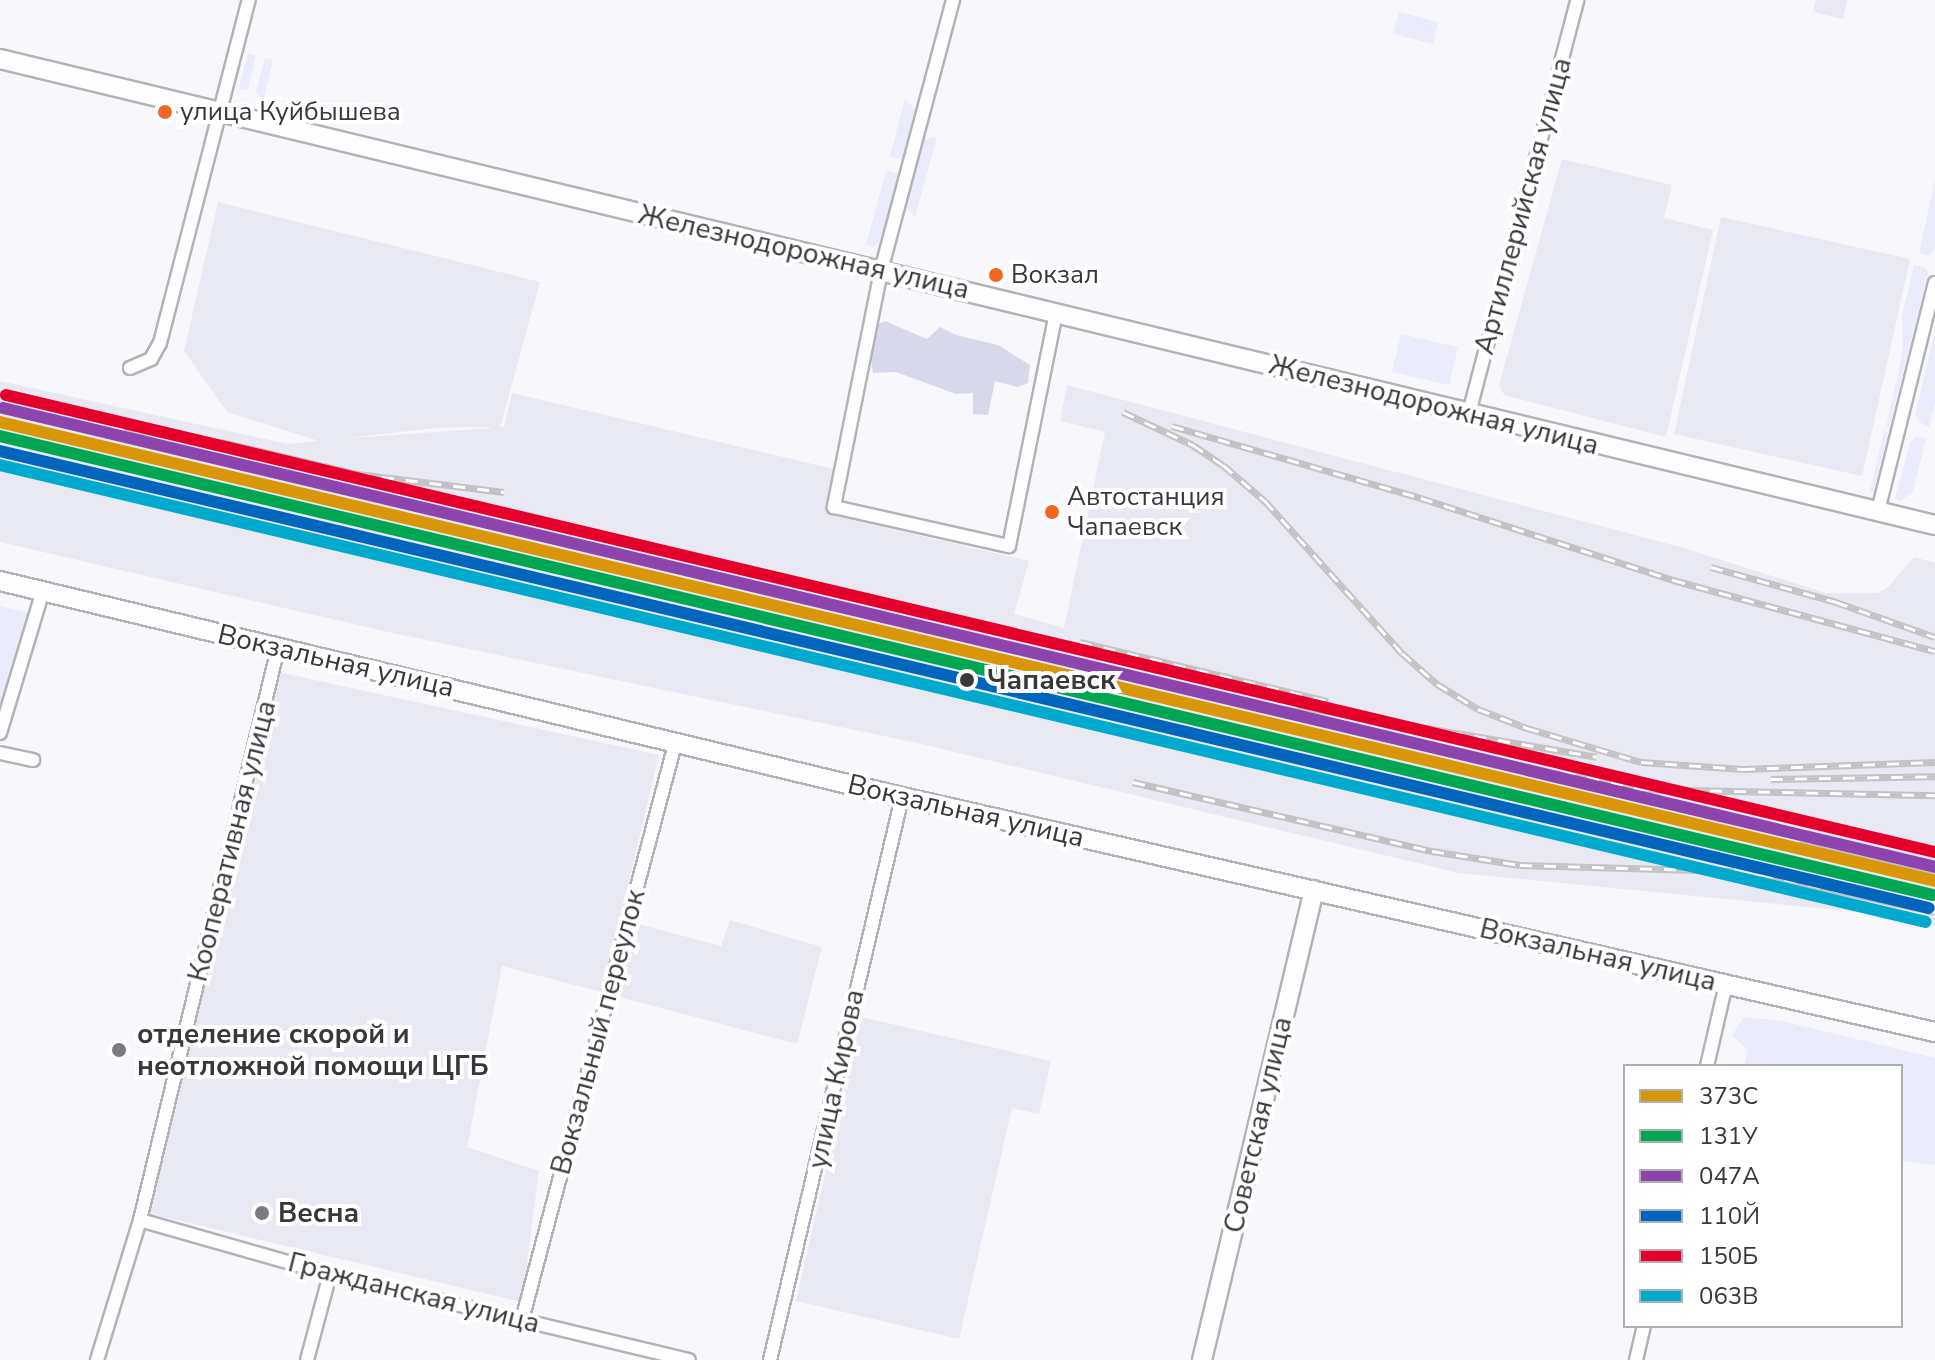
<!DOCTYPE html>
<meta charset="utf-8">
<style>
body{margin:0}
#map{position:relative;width:1935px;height:1360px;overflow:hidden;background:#f7f7fc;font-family:"Nunito Sans",sans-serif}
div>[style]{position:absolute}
.built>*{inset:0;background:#e9e9f3}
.green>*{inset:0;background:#ebecfb}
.forest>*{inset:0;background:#d8d8eb}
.roads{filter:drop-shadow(2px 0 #b2b3b6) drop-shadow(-2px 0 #b2b3b6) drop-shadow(0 2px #b2b3b6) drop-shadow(0 -2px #b2b3b6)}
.street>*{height:12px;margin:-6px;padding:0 6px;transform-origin:6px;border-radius:6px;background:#fefeff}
.secondary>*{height:18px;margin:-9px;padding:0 9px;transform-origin:9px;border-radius:9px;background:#fefeff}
.rail>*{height:7px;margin-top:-3.5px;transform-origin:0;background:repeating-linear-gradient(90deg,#fff 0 12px,#c2c2c4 0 24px);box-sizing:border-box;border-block:2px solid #c2c2c4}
.rail-1>*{height:12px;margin:-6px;padding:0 6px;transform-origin:6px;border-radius:6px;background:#da9609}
.rail-2>*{height:12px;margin:-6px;padding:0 6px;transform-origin:6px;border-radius:6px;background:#00a651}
.rail-3>*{height:12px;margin:-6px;padding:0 6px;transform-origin:6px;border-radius:6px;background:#8e44ad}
.rail-4>*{height:12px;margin:-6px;padding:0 6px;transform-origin:6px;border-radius:6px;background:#0065bd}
.rail-5>*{height:12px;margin:-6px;padding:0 6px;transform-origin:6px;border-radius:6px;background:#e4002b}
.rail-6>*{height:12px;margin:-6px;padding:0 6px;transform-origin:6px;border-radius:6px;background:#00a9ce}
.dots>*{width:22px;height:22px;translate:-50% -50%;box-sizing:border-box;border:4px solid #fff;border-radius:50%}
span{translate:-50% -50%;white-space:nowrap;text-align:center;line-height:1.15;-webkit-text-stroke:8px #fff;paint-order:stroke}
.bus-label{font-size:26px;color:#38383b}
.left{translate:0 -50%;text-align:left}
.street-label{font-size:28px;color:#38383b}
.stop-label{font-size:28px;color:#38383b;font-weight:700}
.poi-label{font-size:28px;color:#38383b;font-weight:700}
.legend{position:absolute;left:1623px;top:1064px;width:280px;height:264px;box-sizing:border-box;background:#fff;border:2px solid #afafb1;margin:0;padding:10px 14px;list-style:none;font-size:24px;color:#38383b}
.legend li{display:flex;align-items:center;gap:16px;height:40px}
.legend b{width:40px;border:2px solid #afafb1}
</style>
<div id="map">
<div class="built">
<i style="clip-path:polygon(1816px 0,1847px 0,1843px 19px,1813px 12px)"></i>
<i style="clip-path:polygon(1562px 159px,1672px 185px,1664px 218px,1713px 230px,1666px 437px,1504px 395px,1499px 385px)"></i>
<i style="clip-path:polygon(evenodd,218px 202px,540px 282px,500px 427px,504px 427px,512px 393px,834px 469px,828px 506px,837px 516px,1029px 561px,1014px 614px,1064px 628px,1105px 432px,1060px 421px,1067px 385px,1684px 548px,1826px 593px,1878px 593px,1888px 587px,1914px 557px,1935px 563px,1935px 925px,1889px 915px,1459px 873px,917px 743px,388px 632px,0 542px,0 381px,288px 444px,319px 441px,227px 412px,184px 351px,218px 202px,490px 427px,490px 428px,339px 439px,435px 428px,490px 427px)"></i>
<i style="clip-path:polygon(1721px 217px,1910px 259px,1862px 476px,1674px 434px)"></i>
<i style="clip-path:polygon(278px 672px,659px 755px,620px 919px,721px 946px,730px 920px,822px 947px,797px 1044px,502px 966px,467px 1147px,539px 1171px,522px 1302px,147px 1213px)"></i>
<i style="clip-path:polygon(861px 1017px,1051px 1061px,1039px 1114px,1012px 1108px,959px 1339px,796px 1301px)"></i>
</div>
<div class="green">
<i style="clip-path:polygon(1399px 12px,1438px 22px,1433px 44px,1393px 34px)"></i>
<i style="clip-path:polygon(248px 53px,256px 55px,248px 89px,243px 90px,239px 87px)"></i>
<i style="clip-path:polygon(265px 58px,273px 61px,263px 101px,256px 92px)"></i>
<i style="clip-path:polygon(905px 99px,916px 110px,902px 160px,890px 156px)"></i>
<i style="clip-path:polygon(932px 137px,937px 137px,915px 217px,906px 206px,924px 141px)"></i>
<i style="clip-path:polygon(886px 171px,899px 174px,882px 239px,873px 247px,866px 245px)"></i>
<i style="clip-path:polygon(1935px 180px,1935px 248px,1929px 256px,1919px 253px)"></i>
<i style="clip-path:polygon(1914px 265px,1926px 268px,1928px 273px,1889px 427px,1886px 426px,1903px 351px,1902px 317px)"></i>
<i style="clip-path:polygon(1935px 331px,1935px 403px,1929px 427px,1923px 425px,1915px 415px)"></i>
<i style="clip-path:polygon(1401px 334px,1458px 347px,1449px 385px,1392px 372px)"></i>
<i style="clip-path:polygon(1884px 431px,1888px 433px,1873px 492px,1870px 491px)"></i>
<i style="clip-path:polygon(1917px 436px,1926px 439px,1913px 491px,1901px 501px,1895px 498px,1910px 443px)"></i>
<i style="clip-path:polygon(0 606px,26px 612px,28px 618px,0 708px)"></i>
<i style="clip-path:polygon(1744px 1017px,1782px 1021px,1935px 1058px,1935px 1165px,1901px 1161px,1901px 1066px,1744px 1066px,1748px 1050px,1732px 1035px)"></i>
</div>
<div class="forest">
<i style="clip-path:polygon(885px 321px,927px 339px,940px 327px,956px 335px,998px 345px,1030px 365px,1028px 383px,1017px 387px,995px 381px,988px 415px,973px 414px,973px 393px,956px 394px,896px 372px,873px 373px,870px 354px,876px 325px)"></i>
</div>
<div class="roads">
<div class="street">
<i style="left:953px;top:0;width:280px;rotate:104.9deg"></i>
<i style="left:881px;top:271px;width:241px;rotate:101.3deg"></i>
<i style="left:834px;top:507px;width:179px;rotate:12.6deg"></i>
<i style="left:1009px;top:546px;width:238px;rotate:-78.6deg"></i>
<i style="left:130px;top:368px;width:23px;rotate:-23deg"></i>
<i style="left:151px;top:359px;width:18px;rotate:-61deg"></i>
<i style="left:160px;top:343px;width:354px;rotate:-75.5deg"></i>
<i style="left:1469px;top:413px;width:427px;rotate:-75.3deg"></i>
<i style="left:1878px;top:511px;width:235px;rotate:-76deg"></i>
<i style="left:0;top:733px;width:148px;rotate:-73.2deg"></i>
<i style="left:0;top:753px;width:34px;rotate:12deg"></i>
<i style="left:1707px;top:1066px;width:84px;rotate:-77deg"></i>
<i style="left:140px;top:1220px;width:198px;rotate:15.9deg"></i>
<i style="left:330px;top:1274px;width:369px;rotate:13.5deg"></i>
<i style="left:522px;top:1320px;width:596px;rotate:-75.12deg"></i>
<i style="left:97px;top:1360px;width:146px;rotate:-72.9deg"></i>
<i style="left:140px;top:1220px;width:588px;rotate:-76.44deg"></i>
<i style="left:307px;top:1360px;width:89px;rotate:-75deg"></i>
<i style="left:770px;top:1360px;width:578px;rotate:-76.8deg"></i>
<i style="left:1636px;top:1360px;width:35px;rotate:-77deg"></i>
</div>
<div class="secondary">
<i style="left:0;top:59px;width:1990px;rotate:13.54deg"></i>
<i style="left:0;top:581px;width:928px;rotate:13.47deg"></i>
<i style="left:902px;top:797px;width:1059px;rotate:12.82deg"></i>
<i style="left:1202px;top:1360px;width:483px;rotate:-76.6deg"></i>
</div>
</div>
<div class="rail">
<i style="left:1123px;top:412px;width:77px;rotate:25.2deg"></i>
<i style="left:1193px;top:445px;width:36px;rotate:34deg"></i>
<i style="left:1223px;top:465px;width:55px;rotate:40.6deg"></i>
<i style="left:1265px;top:501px;width:205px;rotate:48deg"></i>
<i style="left:1402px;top:653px;width:47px;rotate:41.5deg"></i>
<i style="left:1437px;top:684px;width:48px;rotate:31.4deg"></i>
<i style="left:1478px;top:709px;width:53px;rotate:21.2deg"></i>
<i style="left:1527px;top:728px;width:119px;rotate:16.6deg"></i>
<i style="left:1641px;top:762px;width:102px;rotate:3.9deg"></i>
<i style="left:1743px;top:769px;width:192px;rotate:-2.1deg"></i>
<i style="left:1172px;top:426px;width:259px;rotate:16.1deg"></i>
<i style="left:1421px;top:498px;width:265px;rotate:18deg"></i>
<i style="left:1673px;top:580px;width:271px;rotate:15.2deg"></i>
<i style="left:112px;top:427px;width:115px;rotate:8deg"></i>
<i style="left:226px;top:443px;width:136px;rotate:13.2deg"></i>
<i style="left:358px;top:474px;width:147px;rotate:7deg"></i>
<i style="left:1711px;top:567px;width:130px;rotate:15.6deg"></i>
<i style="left:1836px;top:602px;width:105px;rotate:19.5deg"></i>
<i style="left:1080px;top:642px;width:255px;rotate:13.4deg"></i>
<i style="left:1285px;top:704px;width:316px;rotate:9.6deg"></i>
<i style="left:1564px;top:772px;width:76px;rotate:12.9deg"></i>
<i style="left:1638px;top:789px;width:297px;rotate:1.2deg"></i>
<i style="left:1771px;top:779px;width:164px;rotate:-1deg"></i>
<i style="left:1133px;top:782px;width:307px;rotate:13deg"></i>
<i style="left:1432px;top:851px;width:89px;rotate:9deg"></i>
<i style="left:1520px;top:865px;width:214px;rotate:1.6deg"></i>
<i style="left:1800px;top:839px;width:139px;rotate:13.3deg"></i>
<i style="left:1761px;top:874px;width:178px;rotate:12.3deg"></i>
</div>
<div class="rail-1">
<i style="left:0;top:422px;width:1989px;rotate:13.34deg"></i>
</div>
<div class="rail-2">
<i style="left:0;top:436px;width:1986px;rotate:13.36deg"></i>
</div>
<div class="rail-3">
<i style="left:3px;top:408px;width:1986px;rotate:13.36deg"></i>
</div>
<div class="rail-4">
<i style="left:0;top:451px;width:1982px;rotate:13.33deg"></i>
</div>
<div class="rail-5">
<i style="left:6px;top:395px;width:1982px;rotate:13.33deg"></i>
</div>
<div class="rail-6">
<i style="left:0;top:465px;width:1979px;rotate:13.35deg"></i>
</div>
<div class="dots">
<i style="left:165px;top:112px;background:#f26522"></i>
<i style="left:996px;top:275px;background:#f26522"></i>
<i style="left:1052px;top:512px;background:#f26522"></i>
<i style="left:967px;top:680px;background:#38383b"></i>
<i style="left:119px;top:1050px;background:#7b7b7f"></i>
<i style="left:262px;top:1213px;background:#7b7b7f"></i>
</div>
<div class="bus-label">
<span class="left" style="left:180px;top:112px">улица Куйбышева</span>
<span class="left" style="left:1011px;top:275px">Вокзал</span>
<span class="left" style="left:1067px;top:512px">Автостанция<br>Чапаевск</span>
</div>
<div class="street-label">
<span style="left:1523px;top:206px;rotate:-75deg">Артиллерийская улица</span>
<span style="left:804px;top:252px;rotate:13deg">Железнодорожная улица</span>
<span style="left:1434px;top:405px;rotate:14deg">Железнодорожная улица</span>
<span style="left:336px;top:661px;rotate:13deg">Вокзальная улица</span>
<span style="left:966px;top:811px;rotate:13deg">Вокзальная улица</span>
<span style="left:232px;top:841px;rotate:-76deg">Кооперативная улица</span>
<span style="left:1598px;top:955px;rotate:13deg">Вокзальная улица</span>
<span style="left:598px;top:1032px;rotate:-75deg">Вокзальный переулок</span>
<span style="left:836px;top:1079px;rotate:-78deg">улица Кирова</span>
<span style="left:1258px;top:1125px;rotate:-77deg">Советская улица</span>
<span style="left:414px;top:1293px;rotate:14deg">Гражданская улица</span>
</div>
<div class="stop-label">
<span class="left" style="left:987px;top:680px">Чапаевск</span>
</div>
<div class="poi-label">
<span class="left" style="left:137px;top:1050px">отделение скорой и<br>неотложной помощи ЦГБ</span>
<span class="left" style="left:278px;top:1213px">Весна</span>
</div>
<ul class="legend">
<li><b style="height:10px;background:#da9609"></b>373C</li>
<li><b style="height:10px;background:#00a651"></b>131У</li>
<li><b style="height:10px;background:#8e44ad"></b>047А</li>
<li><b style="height:10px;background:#0065bd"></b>110Й</li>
<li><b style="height:10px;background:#e4002b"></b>150Б</li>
<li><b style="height:10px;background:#00a9ce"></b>063В</li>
</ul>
</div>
